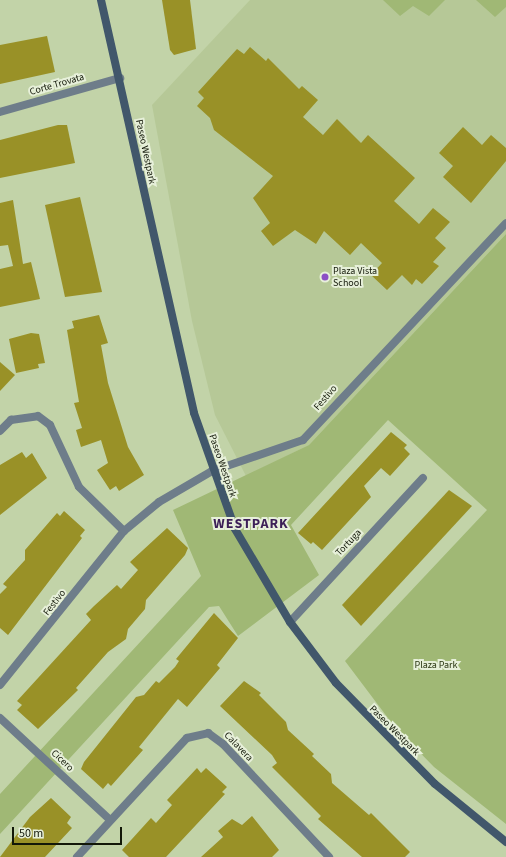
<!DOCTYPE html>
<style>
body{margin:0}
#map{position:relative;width:506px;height:857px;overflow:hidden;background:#c2d3a8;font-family:"Source Sans 3",sans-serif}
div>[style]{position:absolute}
.built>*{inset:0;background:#b6c897}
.green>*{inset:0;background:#a0b875}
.building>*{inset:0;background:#999127}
.street>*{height:8px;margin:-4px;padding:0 4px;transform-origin:4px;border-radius:4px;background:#6e7d8a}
.secondary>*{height:8px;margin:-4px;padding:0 4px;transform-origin:4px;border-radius:4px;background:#41576b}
.dots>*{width:11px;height:11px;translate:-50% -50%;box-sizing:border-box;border:2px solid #e7f0da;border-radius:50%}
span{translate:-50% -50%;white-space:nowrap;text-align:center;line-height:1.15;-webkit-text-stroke:4px #e7f0da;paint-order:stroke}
.street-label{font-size:10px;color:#121708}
.poi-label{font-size:10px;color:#121708}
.left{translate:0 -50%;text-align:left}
.park-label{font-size:10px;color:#28340f}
.district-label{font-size:14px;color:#3c1f57;font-weight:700;letter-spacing:1px}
.scale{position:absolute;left:12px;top:827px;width:110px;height:18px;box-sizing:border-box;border:2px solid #121708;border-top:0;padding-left:5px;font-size:12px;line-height:14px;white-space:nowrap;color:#121708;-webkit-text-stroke:3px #e7f0da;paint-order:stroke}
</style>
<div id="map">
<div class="built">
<i style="clip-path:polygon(250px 0,506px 0,506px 234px,309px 445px,246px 476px,215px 415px,192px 321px,152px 105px)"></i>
</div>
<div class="green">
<i style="clip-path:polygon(383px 0,445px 0,429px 16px,413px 6px,400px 16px)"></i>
<i style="clip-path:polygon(476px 0,506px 0,506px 7px,495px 17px)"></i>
<i style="clip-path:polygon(506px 234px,506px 824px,434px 767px,394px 726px,345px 661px,487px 510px,388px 420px,291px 525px,319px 575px,238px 636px,219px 606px,209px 607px,0 834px,0 794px,201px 576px,173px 510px,309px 445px)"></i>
</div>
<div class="building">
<i style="clip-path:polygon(162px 0,190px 0,196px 49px,174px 55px,170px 50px)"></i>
<i style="clip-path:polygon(47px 36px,55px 72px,0 84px,0 45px)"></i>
<i style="clip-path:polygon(250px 47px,266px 61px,268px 58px,299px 89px,302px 86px,318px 100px,303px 117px,323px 135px,337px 119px,361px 143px,368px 135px,415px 178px,394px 201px,419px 224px,433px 208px,450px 222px,435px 238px,446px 248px,433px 262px,439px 266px,422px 284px,416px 279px,412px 285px,402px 275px,387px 290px,371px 275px,382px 263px,361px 243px,350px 255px,324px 231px,316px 244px,295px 230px,273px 246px,261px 231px,270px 223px,253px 198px,273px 176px,214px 130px,210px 118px,197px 106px,204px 98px,198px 92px,237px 49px,244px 54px)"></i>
<i style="clip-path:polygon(58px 125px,67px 125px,75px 163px,0 178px,0 140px)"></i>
<i style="clip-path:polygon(463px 127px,482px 145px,491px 135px,506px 148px,506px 161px,471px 203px,443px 177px,453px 166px,439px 153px)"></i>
<i style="clip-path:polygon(80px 197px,102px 292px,65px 297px,45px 205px)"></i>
<i style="clip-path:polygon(13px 200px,23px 264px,31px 262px,40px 299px,0 307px,0 269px,13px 266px,8px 245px,0 246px,0 203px)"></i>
<i style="clip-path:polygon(99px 315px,108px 343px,101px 345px,108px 383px,128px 447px,144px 475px,119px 491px,116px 486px,110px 490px,97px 470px,108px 463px,101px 440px,81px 447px,76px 430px,82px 428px,74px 403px,79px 402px,67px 330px,74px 328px,72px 321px)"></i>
<i style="clip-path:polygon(31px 333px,39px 334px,45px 363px,38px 364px,39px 368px,16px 373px,9px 339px)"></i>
<i style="clip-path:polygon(0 362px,15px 375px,0 391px)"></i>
<i style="clip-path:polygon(391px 432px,407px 445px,404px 448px,410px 454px,390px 476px,381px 468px,364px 486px,371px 497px,322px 550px,313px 542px,311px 544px,298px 533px)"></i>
<i style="clip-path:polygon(22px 452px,26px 458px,32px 453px,47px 478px,0 515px,0 465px)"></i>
<i style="clip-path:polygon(449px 490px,472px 506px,361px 626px,342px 605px)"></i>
<i style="clip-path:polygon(64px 511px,85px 530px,80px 536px,82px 538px,8px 635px,0 628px,0 594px,7px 587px,3px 584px,25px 560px,25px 550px,57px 513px,60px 516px)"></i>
<i style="clip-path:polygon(167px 528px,188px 548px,185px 555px,146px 600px,145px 609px,128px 629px,126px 639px,108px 652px,76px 688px,78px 690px,38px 729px,17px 710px,22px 705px,17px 701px,91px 620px,86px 614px,94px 606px,117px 585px,121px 589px,138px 570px,130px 562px)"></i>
<i style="clip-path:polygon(214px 613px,238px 638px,217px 665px,220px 668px,187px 707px,178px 699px,139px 747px,143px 750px,111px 786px,108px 783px,103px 789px,81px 769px,84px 762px,136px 697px,144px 695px,156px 681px,159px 683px,175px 667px,179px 661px,176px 659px)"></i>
<i style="clip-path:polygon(244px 681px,261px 693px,259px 695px,286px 722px,288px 730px,314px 754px,312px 756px,331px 774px,332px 783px,369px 815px,371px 813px,410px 852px,405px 857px,362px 857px,318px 819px,321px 816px,272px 767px,277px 763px,272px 755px,220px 706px)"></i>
<i style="clip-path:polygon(197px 768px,201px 773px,206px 768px,227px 787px,222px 792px,225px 794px,166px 857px,129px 857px,122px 850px,151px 818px,156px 823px,172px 805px,167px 800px)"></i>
<i style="clip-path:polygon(51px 798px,71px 817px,67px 823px,72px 828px,45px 857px,0 857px,30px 817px)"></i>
<i style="clip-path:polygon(252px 816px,279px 850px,272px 857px,201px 857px,223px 837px,218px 831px,232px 819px,242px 825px)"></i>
</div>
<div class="street">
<i style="left:0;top:112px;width:125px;rotate:-15.8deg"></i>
<i style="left:0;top:431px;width:16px;rotate:-45deg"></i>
<i style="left:11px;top:420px;width:27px;rotate:-8deg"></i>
<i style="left:38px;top:416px;width:15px;rotate:37deg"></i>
<i style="left:50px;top:425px;width:68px;rotate:64.9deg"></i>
<i style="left:79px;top:487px;width:63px;rotate:44.4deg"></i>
<i style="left:290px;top:622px;width:196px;rotate:-47.3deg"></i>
<i style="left:0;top:685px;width:198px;rotate:-51.2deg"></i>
<i style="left:124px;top:531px;width:45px;rotate:-39.6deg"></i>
<i style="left:159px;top:502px;width:61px;rotate:-30.3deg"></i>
<i style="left:212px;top:471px;width:96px;rotate:-18.8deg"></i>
<i style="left:303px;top:440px;width:297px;rotate:-46.9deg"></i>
<i style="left:0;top:718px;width:150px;rotate:42.8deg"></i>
<i style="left:77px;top:857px;width:162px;rotate:-47.3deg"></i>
<i style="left:187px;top:738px;width:22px;rotate:-13deg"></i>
<i style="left:208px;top:733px;width:19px;rotate:36deg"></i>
<i style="left:223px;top:744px;width:155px;rotate:46.8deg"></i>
</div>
<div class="secondary">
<i style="left:101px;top:0;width:423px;rotate:77.3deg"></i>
<i style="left:194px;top:413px;width:123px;rotate:70.5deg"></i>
<i style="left:235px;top:529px;width:108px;rotate:59.4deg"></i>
<i style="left:290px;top:622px;width:76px;rotate:53deg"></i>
<i style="left:336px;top:683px;width:141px;rotate:45.6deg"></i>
<i style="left:435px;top:784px;width:92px;rotate:39.2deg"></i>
</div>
<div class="dots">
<i style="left:325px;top:277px;background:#8c4fc5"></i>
</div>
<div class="street-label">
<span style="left:57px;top:85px;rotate:-16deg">Corte Trovata</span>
<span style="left:145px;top:152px;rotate:78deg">Paseo Westpark</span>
<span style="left:326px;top:398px;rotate:-49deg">Festivo</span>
<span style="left:222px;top:466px;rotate:71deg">Paseo Westpark</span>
<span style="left:349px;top:543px;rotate:-47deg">Tortuga</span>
<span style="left:55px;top:603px;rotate:-52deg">Festivo</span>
<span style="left:394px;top:731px;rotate:45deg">Paseo Westpark</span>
<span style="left:238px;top:747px;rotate:46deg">Calavera</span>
<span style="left:62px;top:761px;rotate:43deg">Cicero</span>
</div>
<div class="poi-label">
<span class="left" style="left:333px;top:277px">Plaza Vista<br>School</span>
</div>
<div class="park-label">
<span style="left:436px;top:666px">Plaza Park</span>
</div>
<div class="district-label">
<span style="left:251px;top:524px">WESTPARK</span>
</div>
<div class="scale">50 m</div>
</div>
